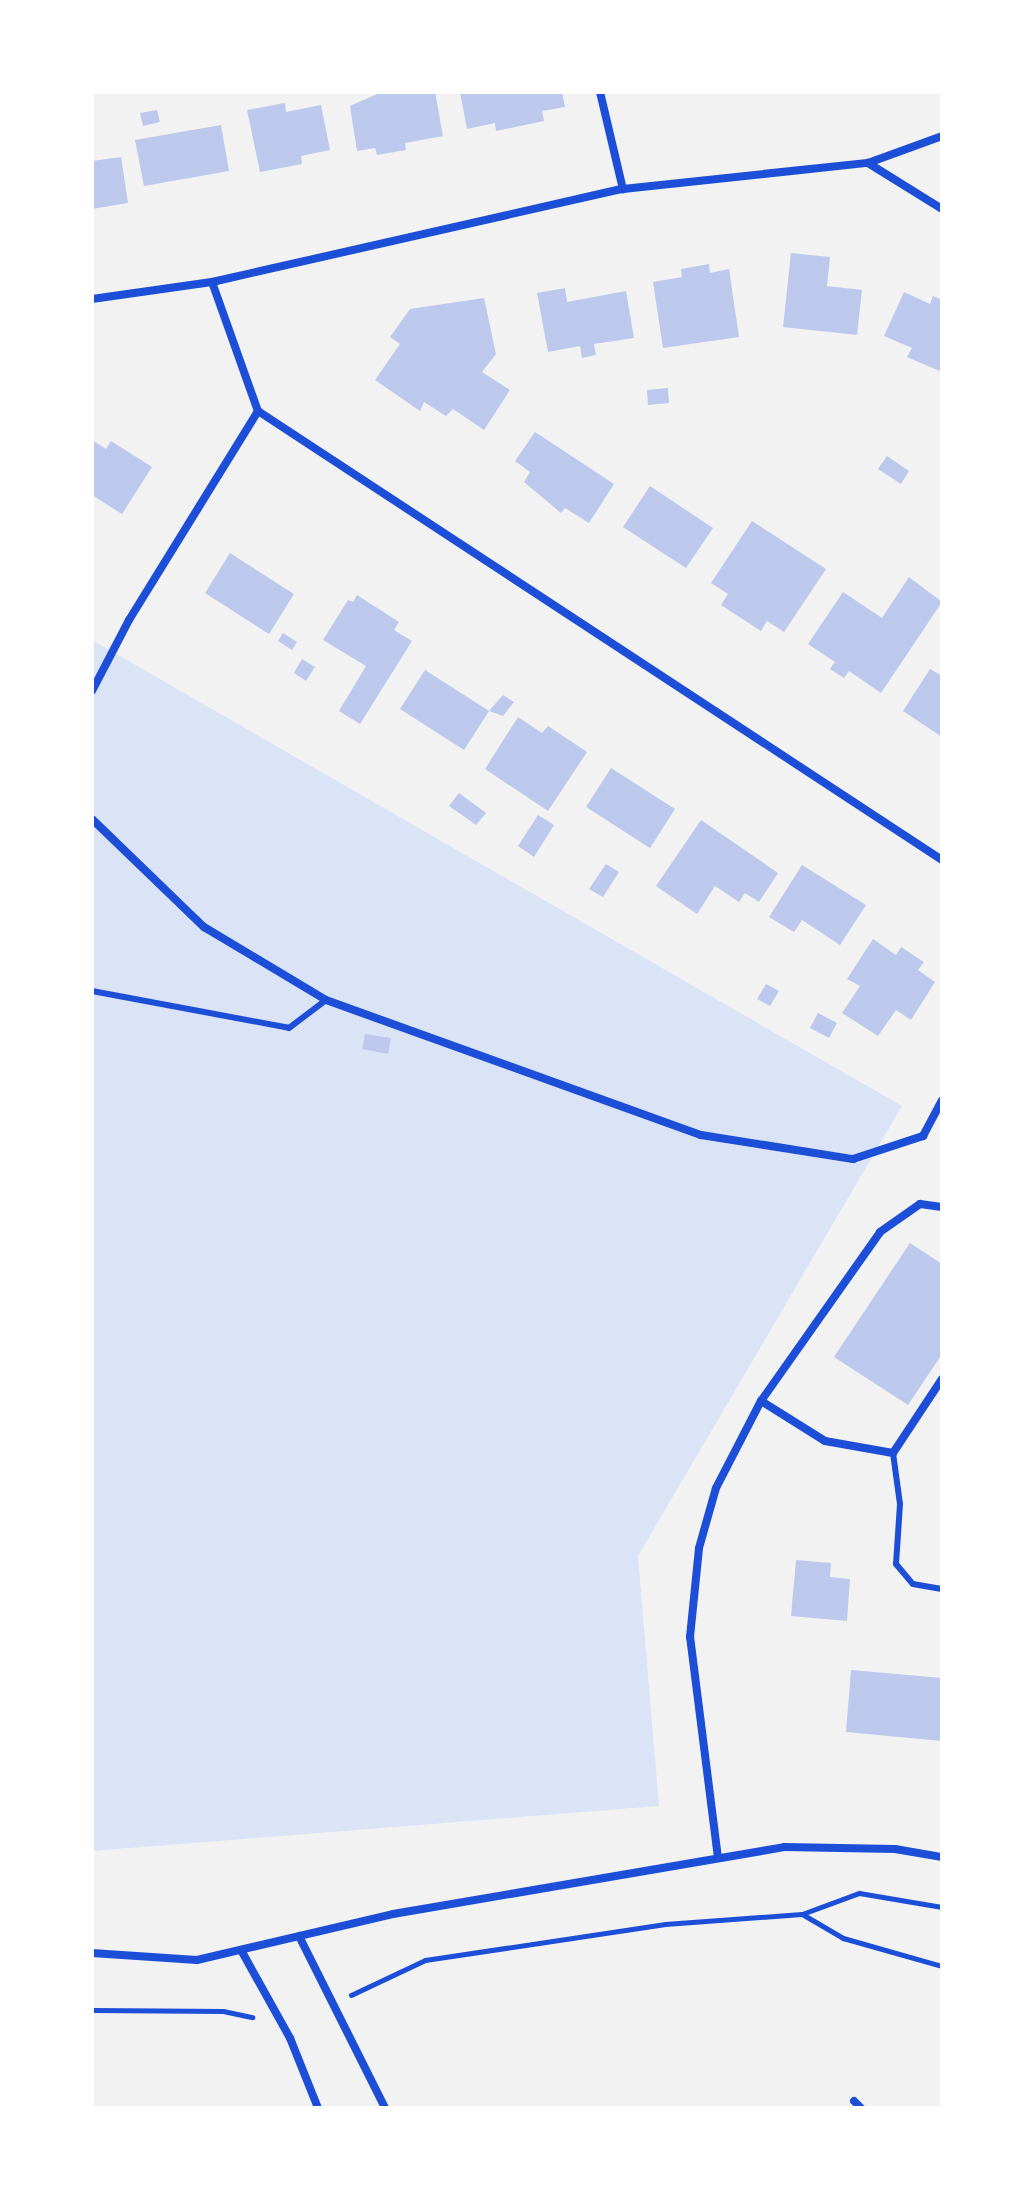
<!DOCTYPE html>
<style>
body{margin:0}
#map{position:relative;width:1034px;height:2200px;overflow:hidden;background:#f2f2f2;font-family:Arial,sans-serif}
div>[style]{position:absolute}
.green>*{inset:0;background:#dbe4f7}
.building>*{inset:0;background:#bdc9ec}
.path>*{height:5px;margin:-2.5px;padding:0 2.5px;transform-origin:2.5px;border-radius:2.5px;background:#1d4ed8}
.service>*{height:6px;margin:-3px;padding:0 3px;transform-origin:3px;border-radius:3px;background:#1d4ed8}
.minor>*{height:8px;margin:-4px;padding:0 4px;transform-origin:4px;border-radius:4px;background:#1d4ed8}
span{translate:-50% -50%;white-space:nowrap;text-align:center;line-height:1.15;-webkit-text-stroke:8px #fff;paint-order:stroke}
.frame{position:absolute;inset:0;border:94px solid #fff;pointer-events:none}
</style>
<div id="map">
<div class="green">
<i style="clip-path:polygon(92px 640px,902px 1106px,638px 1556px,659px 1806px,92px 1851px)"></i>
</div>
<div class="building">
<i style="clip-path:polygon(382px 92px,435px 92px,443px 136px,405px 143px,406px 150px,377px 155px,375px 148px,357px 151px,350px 106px)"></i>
<i style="clip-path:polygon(460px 92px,562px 92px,565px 107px,542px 111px,544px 121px,496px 131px,495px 123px,467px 129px)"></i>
<i style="clip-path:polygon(285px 103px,286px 112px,321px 105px,330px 150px,301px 156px,302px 164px,260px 172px,247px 110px)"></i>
<i style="clip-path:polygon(157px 110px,160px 122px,143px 126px,140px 113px)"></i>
<i style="clip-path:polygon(221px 125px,229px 171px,144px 186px,135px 140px)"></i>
<i style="clip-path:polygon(121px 157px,128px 203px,92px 209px,92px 161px)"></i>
<i style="clip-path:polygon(791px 253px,830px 257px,827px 286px,862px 290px,857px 335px,783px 327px)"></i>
<i style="clip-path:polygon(709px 264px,710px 273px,729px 269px,739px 337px,663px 348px,653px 282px,682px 277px,681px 269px)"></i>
<i style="clip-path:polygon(565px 288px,567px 302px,626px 291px,634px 338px,594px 344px,596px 355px,582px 358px,580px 346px,548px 352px,537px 293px)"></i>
<i style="clip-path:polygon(904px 292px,930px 304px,933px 296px,942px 300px,942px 372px,907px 357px,912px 348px,884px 336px)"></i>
<i style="clip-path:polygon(484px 298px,496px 354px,482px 372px,510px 390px,484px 430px,453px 409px,446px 416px,424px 402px,420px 411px,375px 380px,400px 344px,390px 337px,410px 309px)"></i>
<i style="clip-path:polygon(668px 388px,669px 403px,648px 405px,647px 390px)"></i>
<i style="clip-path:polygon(535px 432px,614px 484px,589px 523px,565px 508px,561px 513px,524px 482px,530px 472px,515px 461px)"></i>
<i style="clip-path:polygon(92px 440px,106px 449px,111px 441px,152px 467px,122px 514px,92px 495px)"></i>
<i style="clip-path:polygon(887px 456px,909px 471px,901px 484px,878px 469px)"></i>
<i style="clip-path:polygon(650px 486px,713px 528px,686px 568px,623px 527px)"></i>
<i style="clip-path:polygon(752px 521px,826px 569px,784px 632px,767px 621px,761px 631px,721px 605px,728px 594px,711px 583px)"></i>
<i style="clip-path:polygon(230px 553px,294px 594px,269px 634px,205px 593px)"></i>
<i style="clip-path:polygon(909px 577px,942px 602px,881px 693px,849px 671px,844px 678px,830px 669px,835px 662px,808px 644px,843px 592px,882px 618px)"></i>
<i style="clip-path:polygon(357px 595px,399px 622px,394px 630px,412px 641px,360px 724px,339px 711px,366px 666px,323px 640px,348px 600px,353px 602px)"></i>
<i style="clip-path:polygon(283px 633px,297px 642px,292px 650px,278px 641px)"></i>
<i style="clip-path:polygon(302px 659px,315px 667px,306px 681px,294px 673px)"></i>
<i style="clip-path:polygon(930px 669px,942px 676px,942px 737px,903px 711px)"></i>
<i style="clip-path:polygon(425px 670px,489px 711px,464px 750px,400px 709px)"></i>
<i style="clip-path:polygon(503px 695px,514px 702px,503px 716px,489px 711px)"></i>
<i style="clip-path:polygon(518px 717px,542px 733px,548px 726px,587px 752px,548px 811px,485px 769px)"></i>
<i style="clip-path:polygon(611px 768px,675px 809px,650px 848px,586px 807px)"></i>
<i style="clip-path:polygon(459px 793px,486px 813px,476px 825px,449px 806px)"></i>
<i style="clip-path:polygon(538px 815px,554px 825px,534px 857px,518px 846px)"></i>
<i style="clip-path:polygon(701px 820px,778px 873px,759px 902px,745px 893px,739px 902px,715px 886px,697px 914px,656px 886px)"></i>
<i style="clip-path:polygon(606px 864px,619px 872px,603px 897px,589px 889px)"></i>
<i style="clip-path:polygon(802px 865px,866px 905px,840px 945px,802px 920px,794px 932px,769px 917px)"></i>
<i style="clip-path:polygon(873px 939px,896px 955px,901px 947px,924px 962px,918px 970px,935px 982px,911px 1020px,896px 1010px,878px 1036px,842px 1013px,860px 986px,847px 979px)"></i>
<i style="clip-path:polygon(766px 984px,779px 991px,770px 1006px,757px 999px)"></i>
<i style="clip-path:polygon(818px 1013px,837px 1023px,829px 1038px,810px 1028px)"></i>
<i style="clip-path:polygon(365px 1034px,391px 1038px,388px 1054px,362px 1049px)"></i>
<i style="clip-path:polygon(910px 1243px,942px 1264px,942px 1354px,908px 1405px,834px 1357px)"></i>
<i style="clip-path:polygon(796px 1560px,831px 1563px,830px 1577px,850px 1579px,847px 1621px,791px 1616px)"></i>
<i style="clip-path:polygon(851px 1670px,942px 1678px,942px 1741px,846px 1732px)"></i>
</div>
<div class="path">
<i style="left:802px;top:1914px;width:48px;rotate:30.3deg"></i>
<i style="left:843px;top:1938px;width:103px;rotate:15.8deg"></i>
<i style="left:351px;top:1995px;width:82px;rotate:-25.3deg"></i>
<i style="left:425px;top:1960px;width:243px;rotate:-8.5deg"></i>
<i style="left:665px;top:1924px;width:137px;rotate:-4.2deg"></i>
<i style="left:802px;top:1914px;width:61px;rotate:-20.2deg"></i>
<i style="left:859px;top:1893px;width:84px;rotate:9.6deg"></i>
<i style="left:92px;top:2010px;width:131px;rotate:0.4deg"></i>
<i style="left:223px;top:2011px;width:30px;rotate:12deg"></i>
</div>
<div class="service">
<i style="left:92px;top:991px;width:200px;rotate:10.6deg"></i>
<i style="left:289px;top:1028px;width:46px;rotate:-37.1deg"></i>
<i style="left:893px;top:1453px;width:51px;rotate:82.2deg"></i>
<i style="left:900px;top:1504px;width:60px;rotate:93.8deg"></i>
<i style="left:896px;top:1564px;width:26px;rotate:50deg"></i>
<i style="left:913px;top:1584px;width:29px;rotate:10deg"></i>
</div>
<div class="minor">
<i style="left:600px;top:92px;width:100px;rotate:76.7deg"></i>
<i style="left:868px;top:163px;width:87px;rotate:31.9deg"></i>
<i style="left:212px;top:282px;width:137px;rotate:70.4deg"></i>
<i style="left:258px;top:411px;width:818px;rotate:33.28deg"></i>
<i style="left:92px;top:299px;width:121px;rotate:-8.1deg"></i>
<i style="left:212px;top:282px;width:421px;rotate:-12.8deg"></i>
<i style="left:623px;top:189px;width:246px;rotate:-6.1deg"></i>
<i style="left:868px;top:163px;width:79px;rotate:-20deg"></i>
<i style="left:92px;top:691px;width:80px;rotate:-62.5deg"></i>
<i style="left:129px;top:620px;width:246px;rotate:-58.3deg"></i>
<i style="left:92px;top:819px;width:156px;rotate:44deg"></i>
<i style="left:204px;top:927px;width:142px;rotate:30.9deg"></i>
<i style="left:326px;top:1000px;width:399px;rotate:19.8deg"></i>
<i style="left:701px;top:1135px;width:154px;rotate:9deg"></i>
<i style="left:853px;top:1159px;width:74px;rotate:-18.2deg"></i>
<i style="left:923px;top:1136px;width:40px;rotate:-62deg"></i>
<i style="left:761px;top:1401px;width:75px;rotate:32deg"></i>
<i style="left:825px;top:1441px;width:69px;rotate:10deg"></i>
<i style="left:893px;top:1453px;width:89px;rotate:-56.5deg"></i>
<i style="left:718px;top:1858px;width:223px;rotate:-97.2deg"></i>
<i style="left:690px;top:1637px;width:89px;rotate:-84.2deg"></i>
<i style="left:699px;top:1548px;width:62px;rotate:-74.2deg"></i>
<i style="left:716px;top:1488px;width:98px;rotate:-62.7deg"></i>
<i style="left:761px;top:1401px;width:207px;rotate:-54.8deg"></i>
<i style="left:880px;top:1232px;width:49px;rotate:-35deg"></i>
<i style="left:920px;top:1204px;width:22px;rotate:8deg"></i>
<i style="left:299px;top:1936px;width:192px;rotate:63.4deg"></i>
<i style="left:241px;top:1950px;width:101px;rotate:60.9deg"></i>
<i style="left:290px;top:2038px;width:75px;rotate:68.2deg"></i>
<i style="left:92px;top:1953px;width:105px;rotate:3.8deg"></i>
<i style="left:197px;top:1960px;width:201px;rotate:-13.2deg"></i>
<i style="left:393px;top:1914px;width:397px;rotate:-9.7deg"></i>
<i style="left:784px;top:1847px;width:111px;rotate:1deg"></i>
<i style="left:895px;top:1849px;width:48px;rotate:9.7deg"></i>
<i style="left:854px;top:2101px;width:10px;rotate:45deg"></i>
</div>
<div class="frame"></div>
</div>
